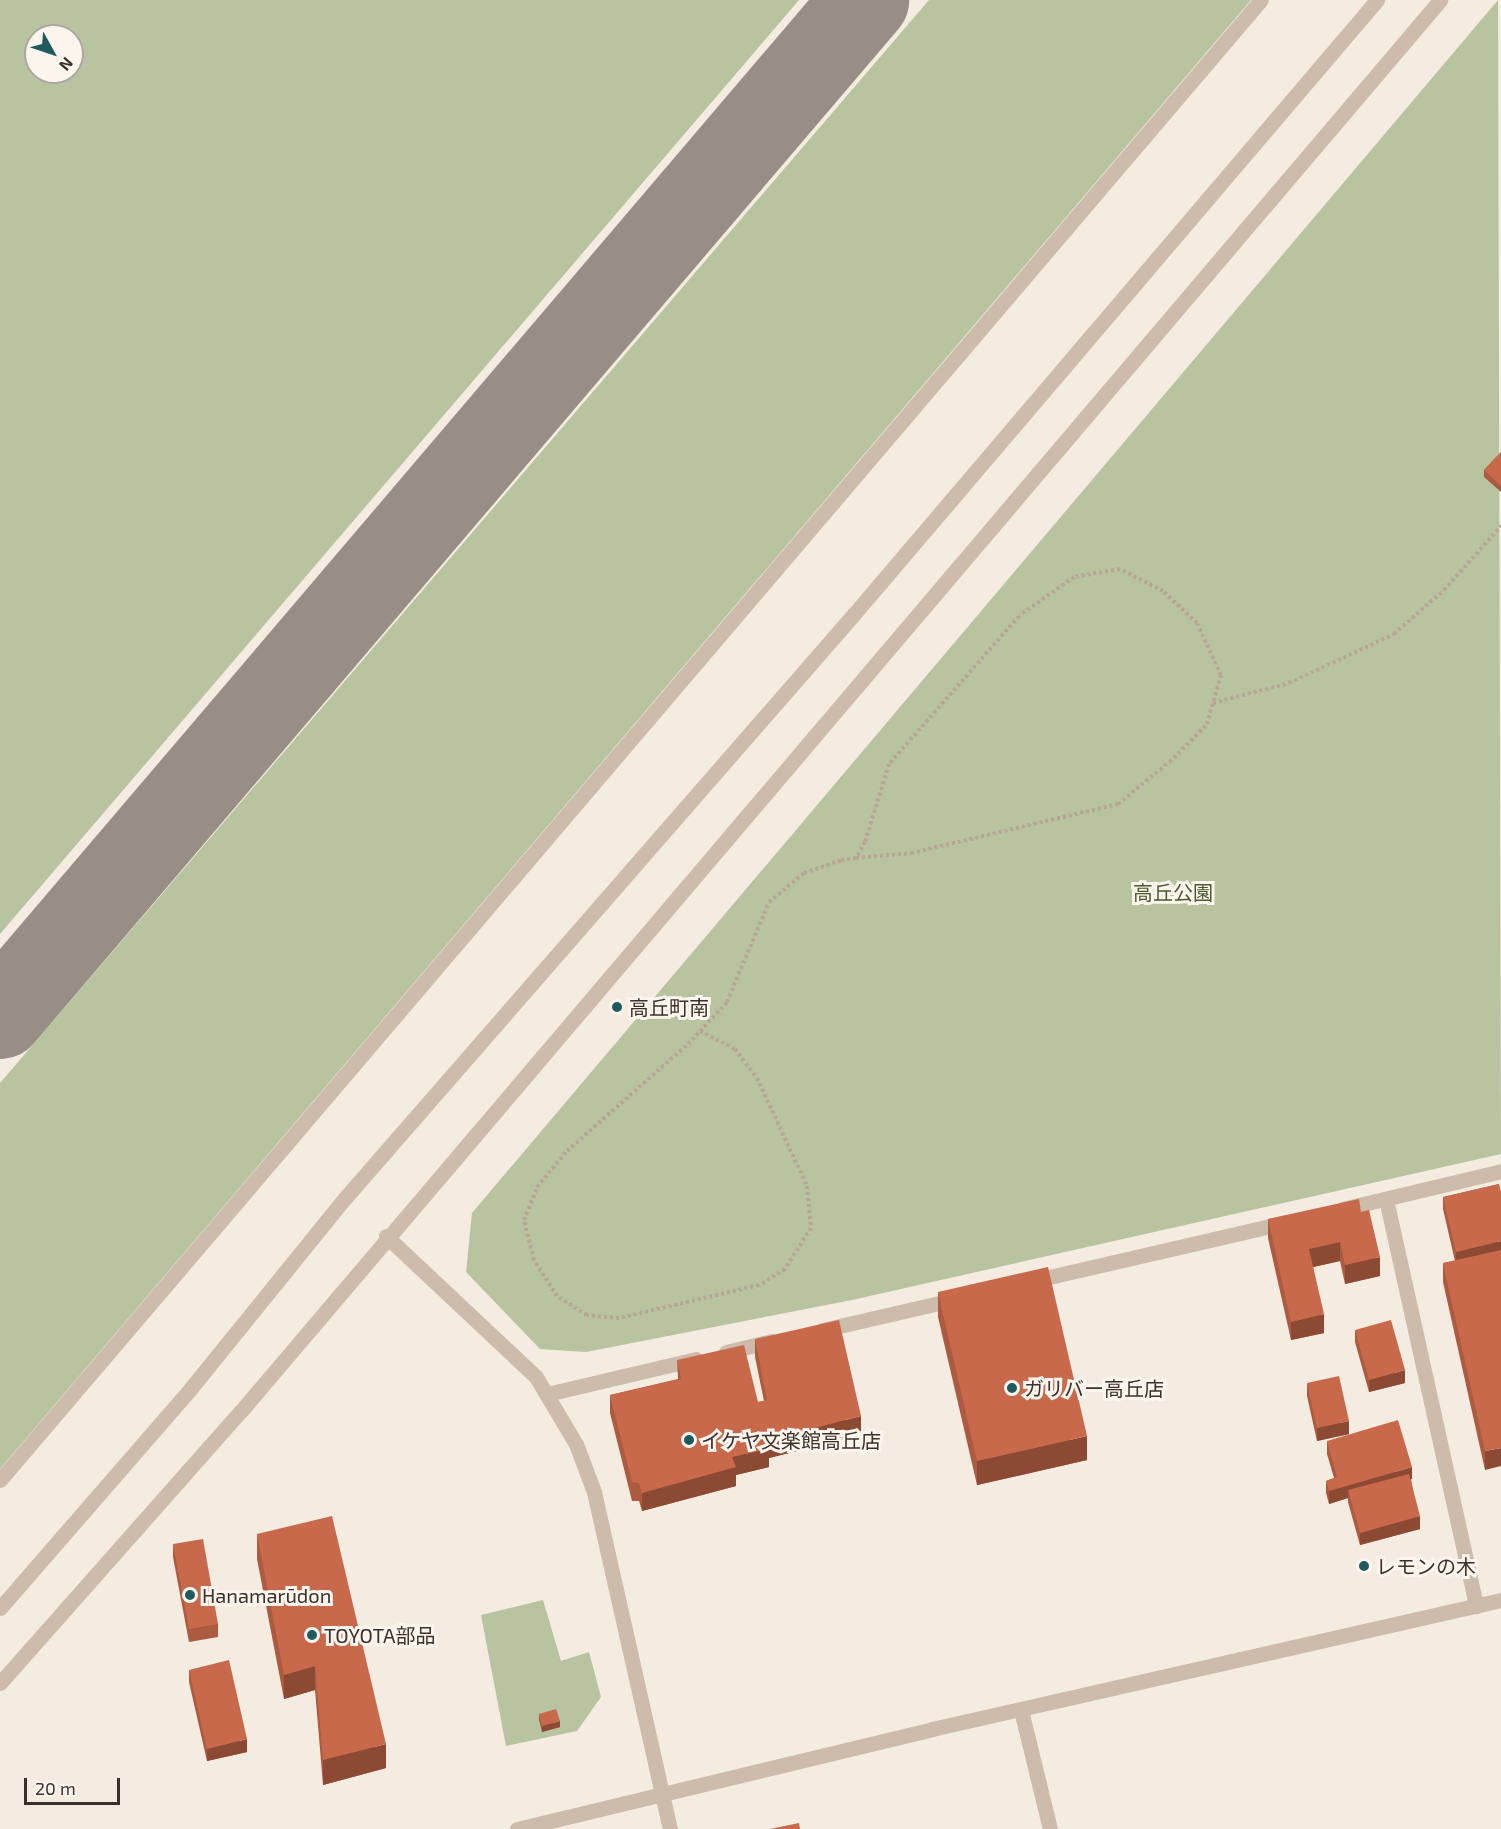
<!DOCTYPE html>
<meta charset="utf-8">
<style>
body{margin:0}
#map{position:relative;width:1501px;height:1829px;overflow:hidden;background:#f4ebe1;font-family:"Exo 2","Noto Sans JP",sans-serif}
div>[style]{position:absolute}
.green>*{inset:0;background:#b8c4a0}
.taxiway>*{height:87px;margin:-43.5px;padding:0 43.5px;transform-origin:43.5px;border-radius:43.5px;background:#988e86}
.path>*{height:4px;margin-top:-2px;transform-origin:0;background:repeating-linear-gradient(90deg,#b9a596 0 3px,transparent 0 6px)}
.minor>*{height:15px;margin:-7.5px;padding:0 7.5px;transform-origin:7.5px;border-radius:7.5px;background:#cdbbac}
.wall>*{inset:0;background:#ac5a40}
.shaded-wall>*{inset:0;background:#8c4a34}
.building>*{inset:0;background:#c8694b}
.dots>*{width:16px;height:16px;translate:-50% -50%;box-sizing:border-box;border:3px solid #fbf5ee;border-radius:50%}
span{translate:-50% -50%;white-space:nowrap;text-align:center;line-height:1.15;-webkit-text-stroke:6px #fbf5ee;paint-order:stroke}
.park-label{font-size:20px;color:#4a5a2e}
.poi-label{font-size:20px;color:#3b302b}
.left{translate:0 -50%;text-align:left}
.north{position:absolute;left:24px;top:24px;width:60px;height:60px;box-sizing:border-box;background:#fbf5ee;border:2px solid #aea6a0;border-radius:50%;rotate:130deg;font-size:16px;font-weight:700;line-height:24px;text-align:center;color:#3b302b}
.north::after{content:'';display:block;margin:auto;width:21px;height:27px;background:#1f5a5e;clip-path:polygon(50% 0,100% 100%,50% 72%,0 100%)}
.scale{position:absolute;left:24px;top:1778px;width:96px;height:27px;box-sizing:border-box;border:3px solid #3b302b;border-top:0;padding-left:8px;font-size:18px;line-height:21px;white-space:nowrap;color:#3b302b;-webkit-text-stroke:4px #fbf5ee;paint-order:stroke}
</style>
<div id="map">
<div class="green">
<i style="clip-path:polygon(evenodd,0 0,799px 0,0 934px,0 0,36px 36px,72px 36px,72px 72px,36px 72px,36px 36px)"></i>
<i style="clip-path:polygon(929px 0,1251px 0,0 1469px,0 1083px)"></i>
<i style="clip-path:polygon(1498px 0,1501px 1154px,852px 1300px,586px 1352px,540px 1349px,466px 1272px,472px 1213px)"></i>
<i style="clip-path:polygon(543px 1600px,561px 1661px,589px 1652px,601px 1697px,577px 1731px,506px 1746px,481px 1615px)"></i>
</div>
<div class="taxiway">
<i style="left:0;top:1015px;width:1334px;rotate:-49.56deg"></i>
</div>
<div class="path">
<i style="left:1213px;top:703px;width:79px;rotate:-14.7deg"></i>
<i style="left:1289px;top:683px;width:116px;rotate:-25deg"></i>
<i style="left:1394px;top:634px;width:67px;rotate:-41.3deg"></i>
<i style="left:1444px;top:590px;width:86px;rotate:-48.3deg"></i>
<i style="left:700px;top:1031px;width:39px;rotate:27deg"></i>
<i style="left:735px;top:1049px;width:36px;rotate:53deg"></i>
<i style="left:757px;top:1078px;width:119px;rotate:65.2deg"></i>
<i style="left:807px;top:1186px;width:42px;rotate:84.6deg"></i>
<i style="left:811px;top:1228px;width:49px;rotate:122.4deg"></i>
<i style="left:785px;top:1269px;width:31px;rotate:148deg"></i>
<i style="left:759px;top:1285px;width:144px;rotate:166.7deg"></i>
<i style="left:619px;top:1318px;width:32px;rotate:-175deg"></i>
<i style="left:587px;top:1315px;width:36px;rotate:-148deg"></i>
<i style="left:557px;top:1296px;width:43px;rotate:-122.6deg"></i>
<i style="left:534px;top:1260px;width:41px;rotate:-104deg"></i>
<i style="left:524px;top:1220px;width:35px;rotate:-68deg"></i>
<i style="left:537px;top:1187px;width:47px;rotate:-50.2deg"></i>
<i style="left:567px;top:1151px;width:162px;rotate:-41.5deg"></i>
<i style="left:688px;top:1044px;width:18px;rotate:-47deg"></i>
<i style="left:700px;top:1031px;width:40px;rotate:-47deg"></i>
<i style="left:727px;top:1002px;width:108px;rotate:-67.2deg"></i>
<i style="left:769px;top:902px;width:45px;rotate:-39.6deg"></i>
<i style="left:804px;top:873px;width:39px;rotate:-19deg"></i>
<i style="left:841px;top:860px;width:15px;rotate:-8deg"></i>
<i style="left:856px;top:858px;width:55px;rotate:-5.2deg"></i>
<i style="left:911px;top:853px;width:213px;rotate:-13.3deg"></i>
<i style="left:1118px;top:804px;width:72px;rotate:-39.4deg"></i>
<i style="left:1174px;top:758px;width:47px;rotate:-45.9deg"></i>
<i style="left:1207px;top:724px;width:51px;rotate:-74.1deg"></i>
<i style="left:1221px;top:675px;width:57px;rotate:-114.8deg"></i>
<i style="left:1197px;top:623px;width:47px;rotate:-136.7deg"></i>
<i style="left:1163px;top:591px;width:48px;rotate:-152.9deg"></i>
<i style="left:1120px;top:569px;width:47px;rotate:170.1deg"></i>
<i style="left:1074px;top:577px;width:67px;rotate:144.7deg"></i>
<i style="left:1019px;top:616px;width:197px;rotate:131.3deg"></i>
<i style="left:889px;top:764px;width:82px;rotate:107.1deg"></i>
<i style="left:865px;top:842px;width:18px;rotate:119deg"></i>
</div>
<div class="minor">
<i style="left:1386px;top:1199px;width:417px;rotate:77.5deg"></i>
<i style="left:1342px;top:1209px;width:163px;rotate:-13.4deg"></i>
<i style="left:386px;top:1236px;width:206px;rotate:43.2deg"></i>
<i style="left:536px;top:1377px;width:78px;rotate:59.2deg"></i>
<i style="left:576px;top:1444px;width:51px;rotate:69.4deg"></i>
<i style="left:594px;top:1492px;width:345px;rotate:77.3deg"></i>
<i style="left:1032px;top:1281px;width:262px;rotate:-13deg"></i>
<i style="left:822px;top:1330px;width:138px;rotate:-13deg"></i>
<i style="left:726px;top:1352px;width:47px;rotate:-13.4deg"></i>
<i style="left:547px;top:1394px;width:153px;rotate:-13.2deg"></i>
<i style="left:0;top:1480px;width:1944px;rotate:-49.57deg"></i>
<i style="left:0;top:1608px;width:291px;rotate:-49deg"></i>
<i style="left:191px;top:1388px;width:245px;rotate:-51deg"></i>
<i style="left:345px;top:1198px;width:775px;rotate:-48.93deg"></i>
<i style="left:854px;top:614px;width:807px;rotate:-49.58deg"></i>
<i style="left:0;top:1683px;width:363px;rotate:-48.5deg"></i>
<i style="left:241px;top:1411px;width:1852px;rotate:-49.64deg"></i>
<i style="left:1021px;top:1710px;width:122px;rotate:76.3deg"></i>
<i style="left:517px;top:1829px;width:427px;rotate:-13.5deg"></i>
<i style="left:932px;top:1729px;width:583px;rotate:-12.77deg"></i>
</div>
<div class="wall">
<i style="clip-path:polygon(1501px 452px,1501px 492px,1484px 477px,1484px 470px)"></i>
<i style="clip-path:polygon(1499px 1184px,1485px 1470px,1443px 1282px,1443px 1263px,1455px 1261px,1443px 1209px,1443px 1197px)"></i>
<i style="clip-path:polygon(1361px 1212px,1380px 1276px,1345px 1284px,1340px 1261px,1313px 1267px,1324px 1333px,1291px 1340px,1268px 1238px,1268px 1219px)"></i>
<i style="clip-path:polygon(938px 1292px,1087px 1460px,977px 1485px,938px 1317px)"></i>
<i style="clip-path:polygon(1355px 1330px,1405px 1383px,1369px 1392px,1355px 1342px)"></i>
<i style="clip-path:polygon(755px 1339px,861px 1435px,769px 1458px,769px 1467px,736px 1475px,736px 1486px,642px 1511px,639px 1501px,632px 1501px,610px 1413px,610px 1395px,678px 1379px,677px 1360px,758px 1402px,764px 1401px,755px 1357px)"></i>
<i style="clip-path:polygon(1307px 1383px,1349px 1434px,1317px 1441px,1307px 1396px)"></i>
<i style="clip-path:polygon(1327px 1441px,1412px 1479px,1411px 1479px,1420px 1529px,1360px 1545px,1348px 1502px,1348px 1498px,1329px 1504px,1326px 1493px,1326px 1481px,1334px 1478px,1327px 1454px)"></i>
<i style="clip-path:polygon(257px 1534px,386px 1768px,323px 1785px,315px 1690px,284px 1699px,257px 1559px)"></i>
<i style="clip-path:polygon(173px 1544px,218px 1624px,218px 1637px,189px 1642px,173px 1557px)"></i>
<i style="clip-path:polygon(189px 1670px,247px 1752px,207px 1761px,189px 1682px)"></i>
<i style="clip-path:polygon(539px 1714px,560px 1727px,542px 1732px,539px 1720px)"></i>
</div>
<div class="shaded-wall">
<i style="clip-path:polygon(1501px 1241px,1501px 1254px,1456px 1265px,1456px 1252px)"></i>
<i style="clip-path:polygon(1340px 1242px,1340px 1261px,1309px 1268px,1309px 1249px)"></i>
<i style="clip-path:polygon(1380px 1257px,1380px 1276px,1345px 1284px,1345px 1265px)"></i>
<i style="clip-path:polygon(1324px 1314px,1324px 1333px,1291px 1340px,1291px 1322px)"></i>
<i style="clip-path:polygon(1405px 1370px,1405px 1383px,1369px 1392px,1369px 1380px)"></i>
<i style="clip-path:polygon(861px 1416px,861px 1435px,769px 1458px,769px 1467px,736px 1475px,736px 1486px,642px 1511px,642px 1493px,732px 1457px,767px 1440px)"></i>
<i style="clip-path:polygon(1349px 1421px,1349px 1434px,1317px 1441px,1317px 1428px)"></i>
<i style="clip-path:polygon(1087px 1436px,1087px 1460px,977px 1485px,977px 1461px)"></i>
<i style="clip-path:polygon(1501px 1448px,1501px 1466px,1485px 1470px,1485px 1451px)"></i>
<i style="clip-path:polygon(1412px 1467px,1412px 1479px,1350px 1498px,1348px 1490px,1348px 1498px,1329px 1504px,1329px 1491px)"></i>
<i style="clip-path:polygon(1420px 1516px,1420px 1529px,1360px 1545px,1360px 1533px)"></i>
<i style="clip-path:polygon(315px 1666px,315px 1690px,284px 1699px,284px 1675px)"></i>
<i style="clip-path:polygon(560px 1721px,560px 1727px,542px 1732px,542px 1726px)"></i>
<i style="clip-path:polygon(247px 1739px,247px 1752px,207px 1761px,207px 1749px)"></i>
<i style="clip-path:polygon(386px 1744px,386px 1768px,323px 1785px,323px 1760px)"></i>
</div>
<div class="building">
<i style="clip-path:polygon(1501px 452px,1501px 486px,1484px 470px)"></i>
<i style="clip-path:polygon(1499px 1184px,1501px 1192px,1501px 1241px,1456px 1252px,1443px 1197px)"></i>
<i style="clip-path:polygon(1359px 1199px,1361px 1212px,1369px 1210px,1380px 1257px,1345px 1265px,1340px 1242px,1309px 1249px,1324px 1314px,1291px 1322px,1268px 1219px)"></i>
<i style="clip-path:polygon(1501px 1250px,1501px 1448px,1485px 1451px,1443px 1263px)"></i>
<i style="clip-path:polygon(1048px 1267px,1087px 1436px,977px 1461px,938px 1292px)"></i>
<i style="clip-path:polygon(839px 1320px,861px 1416px,767px 1440px,769px 1449px,732px 1457px,736px 1467px,642px 1493px,639px 1483px,632px 1482px,610px 1395px,681px 1379px,677px 1360px,744px 1345px,758px 1402px,767px 1400px,755px 1339px)"></i>
<i style="clip-path:polygon(1391px 1320px,1405px 1370px,1369px 1380px,1355px 1330px)"></i>
<i style="clip-path:polygon(1339px 1376px,1349px 1421px,1317px 1428px,1307px 1383px)"></i>
<i style="clip-path:polygon(1398px 1420px,1412px 1467px,1329px 1491px,1326px 1481px,1337px 1477px,1327px 1441px)"></i>
<i style="clip-path:polygon(1409px 1474px,1420px 1516px,1360px 1533px,1348px 1490px)"></i>
<i style="clip-path:polygon(332px 1516px,386px 1744px,323px 1760px,315px 1666px,284px 1675px,257px 1534px)"></i>
<i style="clip-path:polygon(203px 1539px,218px 1624px,189px 1629px,173px 1544px)"></i>
<i style="clip-path:polygon(229px 1660px,247px 1739px,207px 1749px,189px 1670px)"></i>
<i style="clip-path:polygon(556px 1709px,560px 1721px,542px 1726px,539px 1714px)"></i>
<i style="clip-path:polygon(799px 1823px,800px 1829px,770px 1829px)"></i>
</div>
<div class="dots">
<i style="left:617px;top:1007px;background:#1f5a5e"></i>
<i style="left:1012px;top:1388px;background:#1f5a5e"></i>
<i style="left:689px;top:1440px;background:#1f5a5e"></i>
<i style="left:1364px;top:1566px;background:#1f5a5e"></i>
<i style="left:190px;top:1595px;background:#1f5a5e"></i>
<i style="left:312px;top:1635px;background:#1f5a5e"></i>
</div>
<div class="park-label">
<span style="left:1173px;top:892px">高丘公園</span>
</div>
<div class="poi-label">
<span class="left" style="left:629px;top:1007px">高丘町南</span>
<span class="left" style="left:1024px;top:1388px">ガリバー高丘店</span>
<span class="left" style="left:701px;top:1440px">イケヤ文楽館高丘店</span>
<span class="left" style="left:1376px;top:1566px">レモンの木</span>
<span class="left" style="left:202px;top:1595px">Hanamarūdon</span>
<span class="left" style="left:324px;top:1635px">TOYOTA部品</span>
</div>
<div class="north">N</div>
<div class="scale">20 m</div>
</div>
